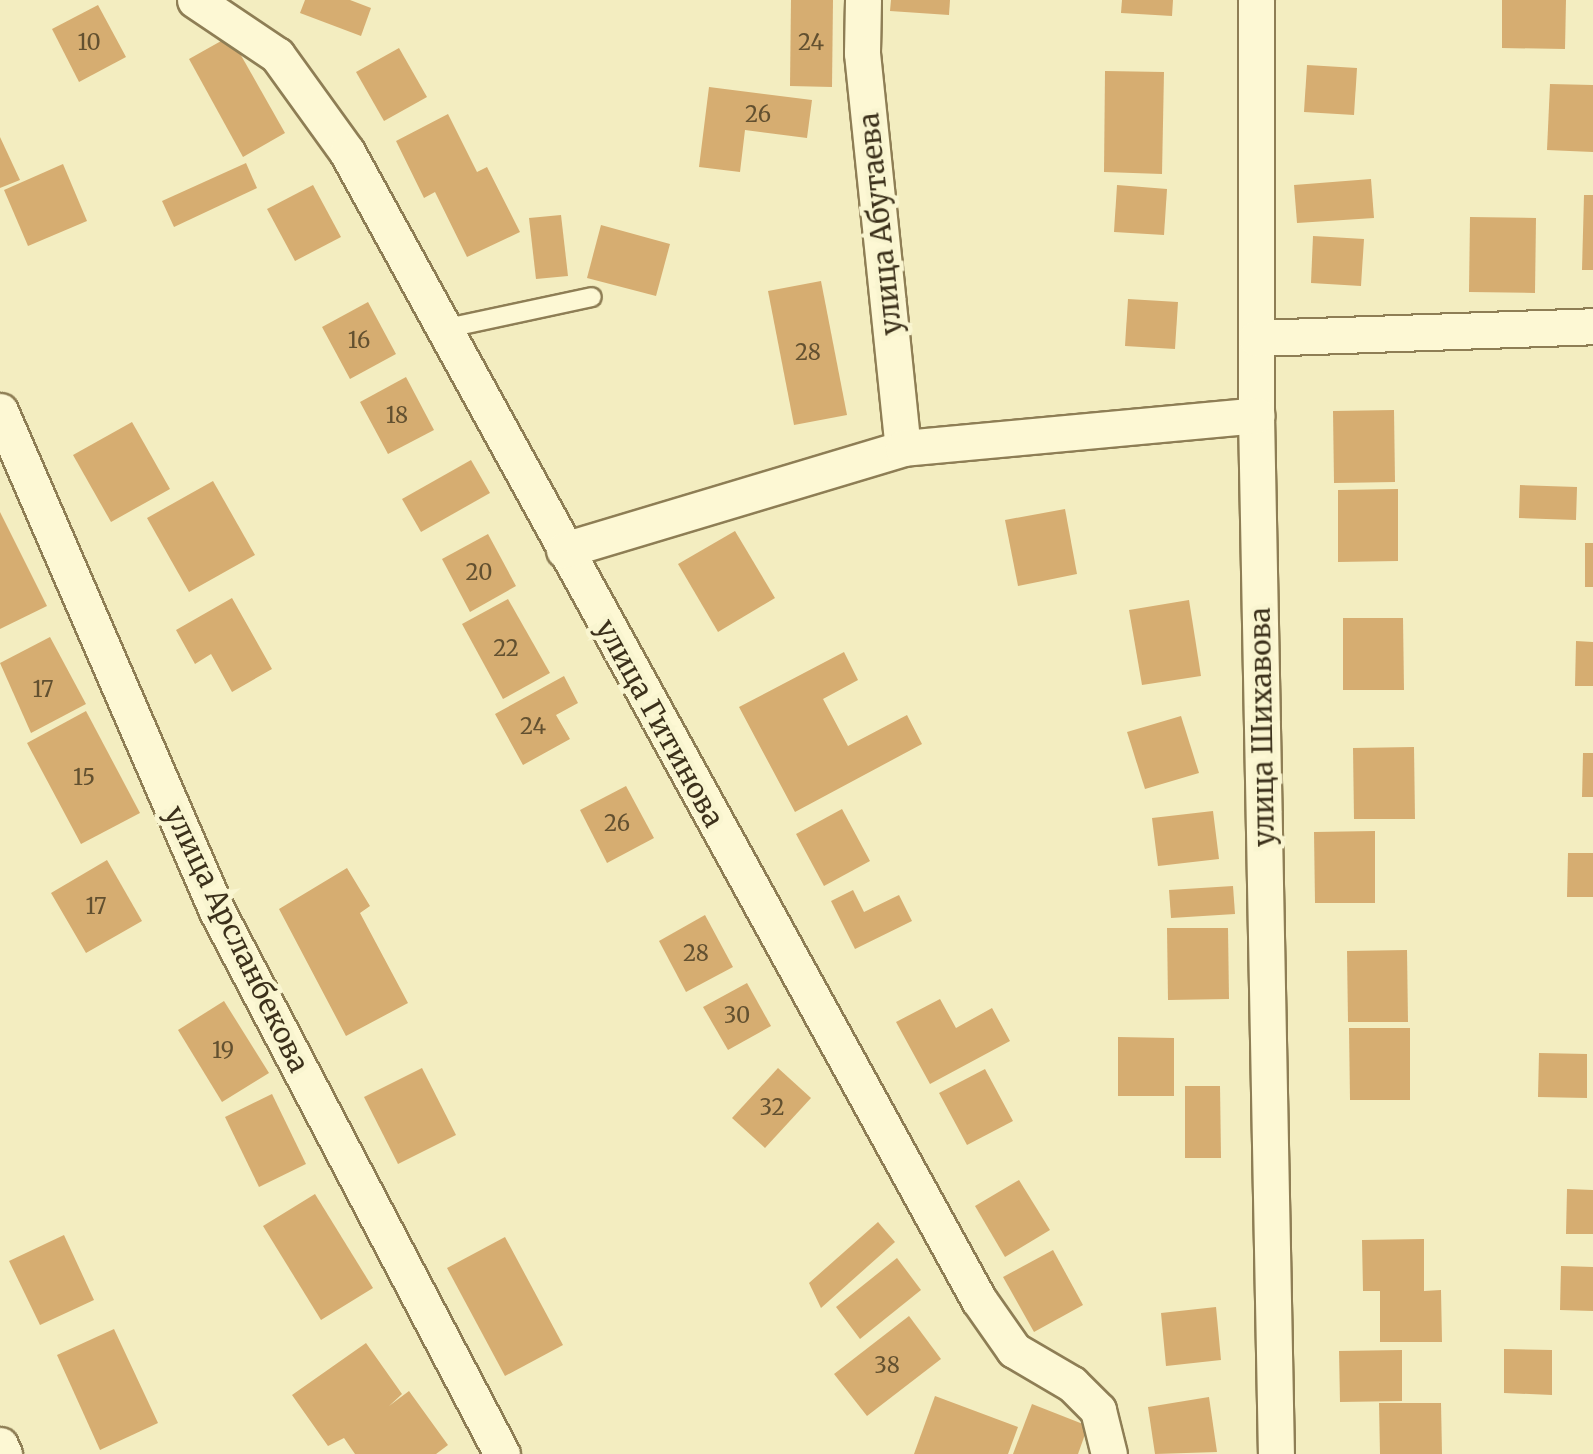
<!DOCTYPE html>
<meta charset="utf-8">
<style>
body{margin:0}
#map{position:relative;width:1593px;height:1454px;overflow:hidden;background:#f3edc0;font-family:Merriweather,serif}
div>[style]{position:absolute}
.building>*{inset:0;background:#d6ad71}
.roads{filter:drop-shadow(2px 0 #8e7e55) drop-shadow(-2px 0 #8e7e55) drop-shadow(0 2px #8e7e55) drop-shadow(0 -2px #8e7e55)}
.service>*{height:18px;margin:-9px;padding:0 9px;transform-origin:9px;border-radius:9px;background:#fdf8d4}
.minor>*{height:35px;margin:-17.5px;padding:0 17.5px;transform-origin:17.5px;border-radius:17.5px;background:#fdf8d4}
span{translate:-50% -50%;white-space:nowrap;text-align:center;line-height:1.15;-webkit-text-stroke:9px #f9f5d0;paint-order:stroke}
.number-label{font-size:22px;color:#625030}
.number-label span{-webkit-text-stroke-width:0}
.street-label{font-size:28px;color:#3c311b}
</style>
<div id="map">
<div class="building">
<i style="clip-path:polygon(305px 0,350px 0,371px 8px,361px 36px,300px 13px)"></i>
<i style="clip-path:polygon(791px 0,833px 0,832px 87px,790px 86px)"></i>
<i style="clip-path:polygon(891px 0,950px 0,949px 15px,890px 11px)"></i>
<i style="clip-path:polygon(1122px 0,1173px 0,1172px 16px,1121px 13px)"></i>
<i style="clip-path:polygon(1502px 0,1566px 0,1565px 49px,1502px 48px)"></i>
<i style="clip-path:polygon(98px 5px,126px 57px,79px 82px,52px 29px)"></i>
<i style="clip-path:polygon(230px 36px,285px 133px,243px 157px,189px 59px)"></i>
<i style="clip-path:polygon(399px 48px,427px 97px,384px 121px,356px 72px)"></i>
<i style="clip-path:polygon(1307px 65px,1357px 68px,1354px 115px,1304px 112px)"></i>
<i style="clip-path:polygon(1105px 71px,1164px 72px,1162px 174px,1104px 172px)"></i>
<i style="clip-path:polygon(1550px 84px,1593px 85px,1593px 152px,1547px 150px)"></i>
<i style="clip-path:polygon(709px 87px,812px 100px,807px 138px,745px 130px,740px 172px,699px 167px)"></i>
<i style="clip-path:polygon(448px 114px,477px 172px,487px 167px,520px 232px,467px 257px,435px 192px,424px 198px,396px 141px)"></i>
<i style="clip-path:polygon(0 137px,20px 180px,0 188px)"></i>
<i style="clip-path:polygon(246px 163px,257px 188px,174px 227px,162px 201px)"></i>
<i style="clip-path:polygon(63px 164px,87px 221px,28px 246px,4px 190px)"></i>
<i style="clip-path:polygon(1371px 179px,1374px 218px,1297px 223px,1294px 185px)"></i>
<i style="clip-path:polygon(313px 185px,341px 237px,295px 261px,267px 209px)"></i>
<i style="clip-path:polygon(1117px 185px,1167px 189px,1164px 235px,1114px 232px)"></i>
<i style="clip-path:polygon(1584px 195px,1593px 195px,1593px 270px,1582px 270px)"></i>
<i style="clip-path:polygon(561px 215px,568px 276px,536px 279px,529px 218px)"></i>
<i style="clip-path:polygon(1470px 217px,1536px 218px,1535px 293px,1469px 292px)"></i>
<i style="clip-path:polygon(601px 225px,670px 244px,656px 296px,587px 278px)"></i>
<i style="clip-path:polygon(1313px 236px,1364px 239px,1361px 286px,1311px 283px)"></i>
<i style="clip-path:polygon(821px 281px,847px 415px,794px 425px,768px 291px)"></i>
<i style="clip-path:polygon(1128px 299px,1178px 302px,1175px 349px,1125px 346px)"></i>
<i style="clip-path:polygon(368px 302px,396px 354px,350px 379px,322px 327px)"></i>
<i style="clip-path:polygon(406px 377px,434px 430px,388px 454px,360px 402px)"></i>
<i style="clip-path:polygon(1394px 410px,1395px 482px,1334px 483px,1333px 411px)"></i>
<i style="clip-path:polygon(132px 422px,170px 489px,111px 522px,73px 455px)"></i>
<i style="clip-path:polygon(471px 460px,490px 493px,421px 532px,402px 499px)"></i>
<i style="clip-path:polygon(213px 481px,255px 555px,189px 592px,147px 518px)"></i>
<i style="clip-path:polygon(1520px 485px,1577px 487px,1576px 520px,1519px 518px)"></i>
<i style="clip-path:polygon(1398px 489px,1398px 561px,1338px 562px,1338px 490px)"></i>
<i style="clip-path:polygon(1065px 509px,1077px 574px,1018px 586px,1005px 520px)"></i>
<i style="clip-path:polygon(0 512px,47px 606px,0 629px)"></i>
<i style="clip-path:polygon(735px 531px,775px 598px,718px 632px,678px 564px)"></i>
<i style="clip-path:polygon(488px 534px,516px 586px,470px 612px,442px 559px)"></i>
<i style="clip-path:polygon(1585px 543px,1593px 543px,1593px 587px,1585px 587px)"></i>
<i style="clip-path:polygon(232px 598px,272px 669px,232px 692px,211px 654px,195px 664px,176px 630px)"></i>
<i style="clip-path:polygon(508px 599px,550px 673px,503px 699px,462px 624px)"></i>
<i style="clip-path:polygon(1189px 600px,1201px 676px,1142px 685px,1129px 610px)"></i>
<i style="clip-path:polygon(1343px 618px,1403px 618px,1404px 690px,1343px 690px)"></i>
<i style="clip-path:polygon(50px 637px,86px 704px,31px 733px,0 663px)"></i>
<i style="clip-path:polygon(1576px 641px,1593px 642px,1593px 686px,1575px 686px)"></i>
<i style="clip-path:polygon(844px 652px,858px 680px,823px 699px,848px 746px,907px 715px,922px 744px,795px 812px,739px 707px)"></i>
<i style="clip-path:polygon(564px 676px,578px 703px,556px 715px,570px 739px,523px 765px,495px 714px)"></i>
<i style="clip-path:polygon(86px 711px,140px 813px,81px 844px,27px 743px)"></i>
<i style="clip-path:polygon(1181px 716px,1199px 773px,1145px 789px,1127px 732px)"></i>
<i style="clip-path:polygon(1414px 747px,1415px 819px,1354px 819px,1353px 748px)"></i>
<i style="clip-path:polygon(1583px 753px,1593px 753px,1593px 797px,1582px 797px)"></i>
<i style="clip-path:polygon(626px 786px,654px 838px,607px 863px,580px 810px)"></i>
<i style="clip-path:polygon(842px 809px,870px 861px,824px 886px,796px 834px)"></i>
<i style="clip-path:polygon(1213px 811px,1219px 859px,1158px 866px,1152px 818px)"></i>
<i style="clip-path:polygon(1375px 831px,1375px 903px,1315px 903px,1314px 832px)"></i>
<i style="clip-path:polygon(1568px 853px,1593px 853px,1593px 897px,1567px 897px)"></i>
<i style="clip-path:polygon(107px 860px,142px 921px,86px 953px,51px 893px)"></i>
<i style="clip-path:polygon(347px 868px,370px 906px,360px 913px,408px 1003px,346px 1036px,279px 909px)"></i>
<i style="clip-path:polygon(1233px 886px,1235px 914px,1171px 918px,1169px 890px)"></i>
<i style="clip-path:polygon(853px 890px,864px 912px,899px 895px,912px 921px,855px 949px,831px 901px)"></i>
<i style="clip-path:polygon(705px 915px,733px 967px,686px 992px,659px 941px)"></i>
<i style="clip-path:polygon(1167px 928px,1228px 928px,1229px 999px,1168px 1000px)"></i>
<i style="clip-path:polygon(1407px 950px,1408px 1022px,1348px 1022px,1347px 951px)"></i>
<i style="clip-path:polygon(747px 983px,771px 1026px,728px 1050px,703px 1007px)"></i>
<i style="clip-path:polygon(940px 999px,956px 1028px,992px 1008px,1010px 1041px,930px 1084px,896px 1022px)"></i>
<i style="clip-path:polygon(224px 1001px,269px 1073px,222px 1102px,178px 1030px)"></i>
<i style="clip-path:polygon(1349px 1028px,1410px 1028px,1410px 1100px,1350px 1100px)"></i>
<i style="clip-path:polygon(1118px 1037px,1174px 1038px,1174px 1096px,1118px 1096px)"></i>
<i style="clip-path:polygon(1539px 1053px,1587px 1054px,1587px 1098px,1538px 1097px)"></i>
<i style="clip-path:polygon(422px 1068px,456px 1135px,398px 1164px,364px 1097px)"></i>
<i style="clip-path:polygon(778px 1068px,811px 1098px,765px 1148px,732px 1118px)"></i>
<i style="clip-path:polygon(985px 1069px,1013px 1121px,967px 1145px,939px 1093px)"></i>
<i style="clip-path:polygon(1185px 1086px,1220px 1086px,1221px 1158px,1185px 1158px)"></i>
<i style="clip-path:polygon(272px 1094px,306px 1164px,259px 1187px,225px 1117px)"></i>
<i style="clip-path:polygon(1019px 1180px,1050px 1230px,1005px 1257px,975px 1206px)"></i>
<i style="clip-path:polygon(1567px 1189px,1593px 1190px,1593px 1234px,1566px 1234px)"></i>
<i style="clip-path:polygon(315px 1194px,373px 1288px,321px 1320px,263px 1226px)"></i>
<i style="clip-path:polygon(878px 1222px,895px 1242px,821px 1308px,809px 1283px)"></i>
<i style="clip-path:polygon(64px 1235px,94px 1300px,40px 1325px,9px 1261px)"></i>
<i style="clip-path:polygon(505px 1237px,563px 1345px,505px 1376px,447px 1268px)"></i>
<i style="clip-path:polygon(1424px 1239px,1424px 1291px,1441px 1290px,1442px 1342px,1380px 1342px,1380px 1291px,1363px 1291px,1362px 1240px)"></i>
<i style="clip-path:polygon(1053px 1250px,1083px 1305px,1034px 1332px,1003px 1277px)"></i>
<i style="clip-path:polygon(897px 1258px,921px 1290px,860px 1339px,836px 1307px)"></i>
<i style="clip-path:polygon(1561px 1266px,1593px 1267px,1593px 1311px,1560px 1310px)"></i>
<i style="clip-path:polygon(1216px 1307px,1221px 1360px,1166px 1366px,1161px 1313px)"></i>
<i style="clip-path:polygon(909px 1316px,941px 1359px,867px 1416px,834px 1374px)"></i>
<i style="clip-path:polygon(114px 1329px,158px 1423px,100px 1450px,57px 1355px)"></i>
<i style="clip-path:polygon(366px 1343px,402px 1394px,389px 1406px,409px 1391px,448px 1445px,436px 1454px,355px 1454px,344px 1438px,328px 1446px,292px 1395px)"></i>
<i style="clip-path:polygon(1504px 1349px,1552px 1350px,1552px 1395px,1504px 1393px)"></i>
<i style="clip-path:polygon(1402px 1350px,1402px 1401px,1340px 1402px,1339px 1351px)"></i>
<i style="clip-path:polygon(935px 1396px,1018px 1427px,1008px 1454px,914px 1454px)"></i>
<i style="clip-path:polygon(1209px 1397px,1217px 1452px,1155px 1454px,1148px 1407px)"></i>
<i style="clip-path:polygon(1379px 1403px,1441px 1403px,1442px 1454px,1380px 1454px)"></i>
<i style="clip-path:polygon(1032px 1404px,1088px 1426px,1078px 1454px,1013px 1454px)"></i>
</div>
<div class="roads">
<div class="service">
<i style="left:443px;top:329px;width:152px;rotate:-12.1deg"></i>
</div>
<div class="minor">
<i style="left:195px;top:0;width:99px;rotate:33.9deg"></i>
<i style="left:277px;top:55px;width:120px;rotate:54.2deg"></i>
<i style="left:347px;top:152px;width:1310px;rotate:61.17deg"></i>
<i style="left:979px;top:1300px;width:61px;rotate:55deg"></i>
<i style="left:1014px;top:1350px;width:67px;rotate:30.4deg"></i>
<i style="left:1072px;top:1384px;width:37px;rotate:45deg"></i>
<i style="left:1098px;top:1410px;width:45px;rotate:76deg"></i>
<i style="left:863px;top:0;width:53px;rotate:91.1deg"></i>
<i style="left:862px;top:53px;width:397px;rotate:84.1deg"></i>
<i style="left:1256px;top:0;width:415px;rotate:90deg"></i>
<i style="left:1256px;top:415px;width:1039px;rotate:88.9deg"></i>
<i style="left:1256px;top:338px;width:337px;rotate:-2deg"></i>
<i style="left:0;top:411px;width:545px;rotate:66.54deg"></i>
<i style="left:217px;top:911px;width:613px;rotate:62.31deg"></i>
<i style="left:564px;top:550px;width:354px;rotate:-16.7deg"></i>
<i style="left:903px;top:448px;width:355px;rotate:-5.3deg"></i>
<i style="left:0;top:1445px;width:10px;rotate:66deg"></i>
</div>
</div>
<div class="number-label">
<span style="left:89px;top:43px">10</span>
<span style="left:811px;top:43px">24</span>
<span style="left:758px;top:115px">26</span>
<span style="left:359px;top:341px">16</span>
<span style="left:808px;top:353px">28</span>
<span style="left:397px;top:416px">18</span>
<span style="left:479px;top:573px">20</span>
<span style="left:506px;top:649px">22</span>
<span style="left:43px;top:690px">17</span>
<span style="left:533px;top:727px">24</span>
<span style="left:84px;top:778px">15</span>
<span style="left:617px;top:824px">26</span>
<span style="left:96px;top:907px">17</span>
<span style="left:696px;top:954px">28</span>
<span style="left:737px;top:1016px">30</span>
<span style="left:223px;top:1051px">19</span>
<span style="left:772px;top:1108px">32</span>
<span style="left:887px;top:1366px">38</span>
</div>
<div class="street-label">
<span style="left:880px;top:224px;rotate:-96deg">улица Абутаева</span>
<span style="left:660px;top:723px;rotate:61deg">улица Гитинова</span>
<span style="left:1262px;top:727px;rotate:-91deg">улица Шихавова</span>
<span style="left:237px;top:939px;rotate:64deg">улица Арсланбекова</span>
</div>
</div>
